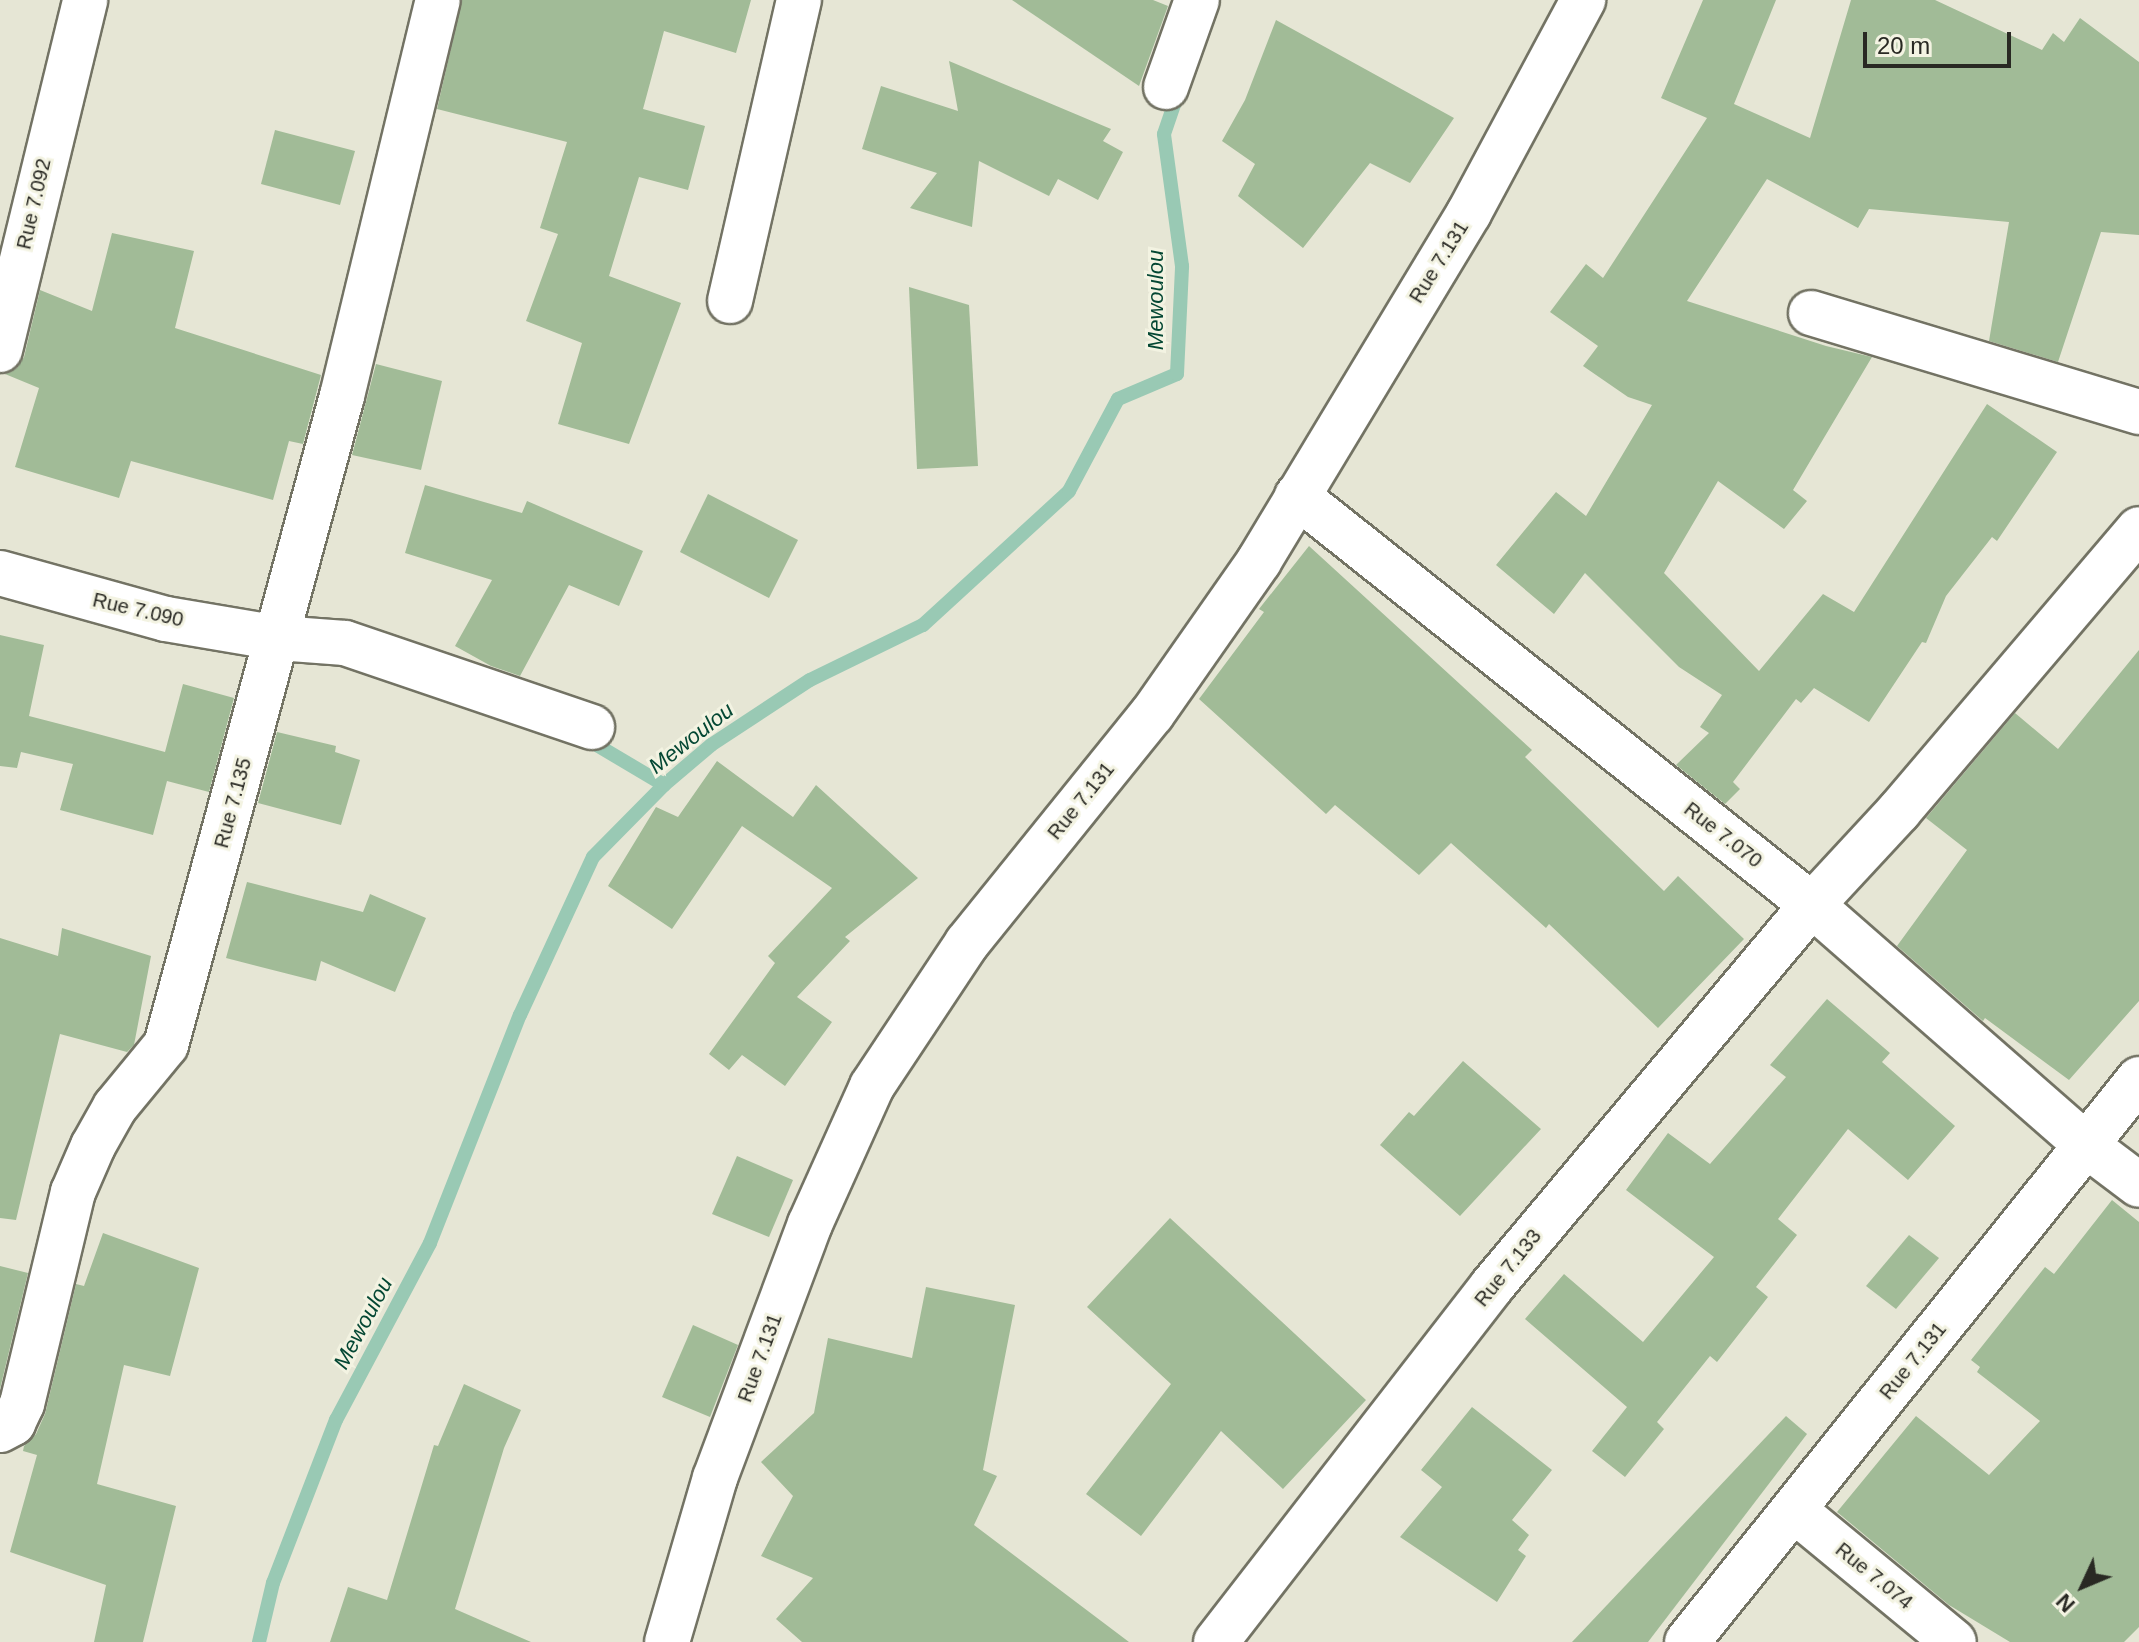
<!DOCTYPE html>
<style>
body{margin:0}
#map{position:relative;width:2139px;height:1642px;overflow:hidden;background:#e6e6d5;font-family:Arial,sans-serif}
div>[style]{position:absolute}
.stream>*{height:14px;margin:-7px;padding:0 7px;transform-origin:7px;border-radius:7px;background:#99c9b4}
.building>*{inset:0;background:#a1bb97}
.roads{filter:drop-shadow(2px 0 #737364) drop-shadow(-2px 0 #737364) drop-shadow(0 2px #737364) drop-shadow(0 -2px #737364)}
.minor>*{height:44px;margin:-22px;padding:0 22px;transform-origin:22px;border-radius:22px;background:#fff}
span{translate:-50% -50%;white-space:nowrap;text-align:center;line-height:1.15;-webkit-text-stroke:6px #f3f3e2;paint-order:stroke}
.street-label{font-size:20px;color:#292923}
.water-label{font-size:22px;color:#044733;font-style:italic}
.north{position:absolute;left:2043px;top:1546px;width:80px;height:80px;-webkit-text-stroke:6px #f3f3e2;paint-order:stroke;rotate:226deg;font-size:22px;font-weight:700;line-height:32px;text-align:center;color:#292923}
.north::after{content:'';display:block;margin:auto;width:28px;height:36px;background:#292923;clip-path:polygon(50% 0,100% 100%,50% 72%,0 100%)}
.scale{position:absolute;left:1863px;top:32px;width:148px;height:36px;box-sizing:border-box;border:4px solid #292923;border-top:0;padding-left:10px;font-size:24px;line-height:28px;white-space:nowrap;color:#292923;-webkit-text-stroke:6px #f3f3e2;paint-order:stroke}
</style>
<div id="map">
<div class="stream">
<i style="left:585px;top:738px;width:92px;rotate:30.7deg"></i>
<i style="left:259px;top:1642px;width:61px;rotate:-76.7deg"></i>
<i style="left:273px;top:1583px;width:175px;rotate:-68.9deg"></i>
<i style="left:336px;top:1420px;width:200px;rotate:-62deg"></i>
<i style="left:430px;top:1243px;width:245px;rotate:-68.5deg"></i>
<i style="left:520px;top:1015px;width:174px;rotate:-65.2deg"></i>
<i style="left:593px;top:857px;width:101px;rotate:-45.4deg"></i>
<i style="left:664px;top:785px;width:62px;rotate:-40.4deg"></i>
<i style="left:711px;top:745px;width:118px;rotate:-33.3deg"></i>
<i style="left:810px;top:680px;width:126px;rotate:-26deg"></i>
<i style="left:923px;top:625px;width:198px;rotate:-42.5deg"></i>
<i style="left:1069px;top:491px;width:104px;rotate:-62deg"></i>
<i style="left:1118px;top:399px;width:64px;rotate:-23deg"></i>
<i style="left:1177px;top:374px;width:108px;rotate:-87.3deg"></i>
<i style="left:1182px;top:266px;width:133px;rotate:-97.8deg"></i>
<i style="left:1164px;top:134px;width:46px;rotate:-71.2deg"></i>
</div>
<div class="building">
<i style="clip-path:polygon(462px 0,751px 0,736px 53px,664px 31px,643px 109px,705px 126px,688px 190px,639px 177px,609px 276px,681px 303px,629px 444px,558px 424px,582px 343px,526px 321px,558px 234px,540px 228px,567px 142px,437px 109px)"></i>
<i style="clip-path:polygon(1012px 0,1153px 0,1168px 6px,1139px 86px)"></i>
<i style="clip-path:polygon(1703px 0,1776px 0,1734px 104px,1810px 138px,1851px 0,1935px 0,2042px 50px,2053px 33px,2064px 42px,2080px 18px,2139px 62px,2139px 235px,2101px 232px,2058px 362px,1989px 341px,2009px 222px,1869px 209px,1858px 228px,1767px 179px,1687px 301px,1826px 346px,1872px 357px,1793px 490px,1807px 501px,1784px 529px,1718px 481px,1664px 573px,1759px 671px,1823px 594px,1854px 612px,1987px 404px,2057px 452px,1997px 541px,1992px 537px,1946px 596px,1926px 643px,1922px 642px,1869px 722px,1814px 688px,1801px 703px,1796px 699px,1733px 782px,1740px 789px,1725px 804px,1676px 765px,1709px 733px,1700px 727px,1722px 695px,1679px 667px,1585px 573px,1554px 614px,1496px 565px,1556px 492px,1586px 516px,1652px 405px,1628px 397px,1583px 366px,1598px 346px,1550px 312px,1586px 264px,1603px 278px,1707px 118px,1661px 98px)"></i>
<i style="clip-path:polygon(1276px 20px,1454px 118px,1410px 183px,1370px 163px,1303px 248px,1238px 196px,1255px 164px,1222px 141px,1245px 100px)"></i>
<i style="clip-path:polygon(949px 61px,1111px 129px,1103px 141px,1123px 152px,1098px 200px,1058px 179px,1049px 196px,979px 161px,972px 227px,910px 208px,937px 173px,862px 149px,881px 86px,958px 111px)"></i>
<i style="clip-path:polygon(275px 130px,355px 151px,340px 205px,261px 184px)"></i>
<i style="clip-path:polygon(112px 233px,194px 251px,175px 328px,321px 375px,303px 444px,289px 441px,273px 500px,131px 461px,119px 498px,15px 467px,39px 388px,5px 374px,17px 368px,24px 357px,40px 290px,92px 311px)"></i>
<i style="clip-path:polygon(909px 287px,969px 305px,978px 466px,917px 469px)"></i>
<i style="clip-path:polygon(376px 364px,442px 381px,421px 470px,352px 455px)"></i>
<i style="clip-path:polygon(425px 485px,522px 513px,527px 501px,643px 551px,619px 606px,569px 585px,520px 676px,491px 666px,455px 646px,492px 580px,405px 553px)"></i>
<i style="clip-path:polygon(708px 494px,798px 540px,769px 598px,680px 552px)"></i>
<i style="clip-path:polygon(1309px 546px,1532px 750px,1525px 757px,1664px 891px,1678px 876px,1744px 939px,1658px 1028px,1549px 924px,1546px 928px,1451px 843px,1419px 875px,1335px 805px,1326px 814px,1199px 699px,1264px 612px,1259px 609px)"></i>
<i style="clip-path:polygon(0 635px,44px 645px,29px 716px,83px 730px,165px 752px,183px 684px,234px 698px,209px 792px,167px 781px,153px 835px,60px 810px,73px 764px,21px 752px,17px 768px,0 766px)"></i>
<i style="clip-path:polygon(2139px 650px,2139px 1001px,2069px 1080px,1985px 1018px,1983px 1021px,1897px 946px,1967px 850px,1926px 818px,2015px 713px,2058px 749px)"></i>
<i style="clip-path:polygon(277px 732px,336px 746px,335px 752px,360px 760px,341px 825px,258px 803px)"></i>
<i style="clip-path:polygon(717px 761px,793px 817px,816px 785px,918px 878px,845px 937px,850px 941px,797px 997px,832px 1022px,785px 1086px,742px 1055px,729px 1070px,709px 1054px,775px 963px,768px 956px,832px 888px,742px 826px,672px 929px,608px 886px,656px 807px,678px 817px)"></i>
<i style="clip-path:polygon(247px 882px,363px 912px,370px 894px,426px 918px,395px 992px,321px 961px,316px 981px,226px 958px)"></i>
<i style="clip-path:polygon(62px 928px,151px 956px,134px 1045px,127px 1052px,60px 1034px,16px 1220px,0 1218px,0 938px,58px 956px)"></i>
<i style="clip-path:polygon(1827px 999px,1890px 1053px,1882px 1062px,1955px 1126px,1908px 1180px,1848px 1129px,1778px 1219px,1797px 1235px,1756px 1287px,1768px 1297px,1717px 1362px,1710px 1356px,1657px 1422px,1664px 1429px,1625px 1477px,1592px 1451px,1627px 1407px,1525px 1319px,1564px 1274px,1643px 1342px,1714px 1257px,1626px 1190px,1668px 1133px,1710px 1164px,1786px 1077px,1770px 1065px)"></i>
<i style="clip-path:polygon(1463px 1061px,1541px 1129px,1460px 1216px,1380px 1145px,1409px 1112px,1414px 1116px)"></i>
<i style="clip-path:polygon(737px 1156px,793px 1180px,769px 1237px,712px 1214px)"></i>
<i style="clip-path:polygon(2112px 1200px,2139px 1222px,2139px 1627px,2124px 1642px,2010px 1642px,1949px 1605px,1837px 1512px,1916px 1416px,1989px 1475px,2040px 1421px,1977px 1372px,1980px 1367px,1971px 1360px,2045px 1267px,2054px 1274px)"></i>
<i style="clip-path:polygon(1170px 1218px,1366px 1400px,1283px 1489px,1221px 1431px,1141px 1536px,1086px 1494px,1171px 1384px,1087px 1307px)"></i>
<i style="clip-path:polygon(103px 1233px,199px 1268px,170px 1376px,124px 1365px,97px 1484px,176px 1506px,143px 1642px,94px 1642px,106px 1585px,10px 1552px,37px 1455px,23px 1451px,24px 1446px,36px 1434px,45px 1414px,76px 1284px,84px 1286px)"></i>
<i style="clip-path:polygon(1909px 1235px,1939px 1258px,1896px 1309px,1866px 1286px)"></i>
<i style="clip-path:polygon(0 1266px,28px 1273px,0 1389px)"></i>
<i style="clip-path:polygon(926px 1287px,1015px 1305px,983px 1470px,997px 1476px,974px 1525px,1129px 1642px,802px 1642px,776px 1619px,813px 1578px,761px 1556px,793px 1496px,761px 1462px,814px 1413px,828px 1338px,912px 1358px)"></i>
<i style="clip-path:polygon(693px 1325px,738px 1345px,710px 1417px,662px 1397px)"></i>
<i style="clip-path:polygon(464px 1384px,521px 1410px,504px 1448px,455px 1609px,531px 1642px,330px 1642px,348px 1587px,387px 1600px,434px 1445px,438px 1446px)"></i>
<i style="clip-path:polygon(1472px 1407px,1552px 1470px,1512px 1520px,1529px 1535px,1518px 1550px,1526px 1556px,1497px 1602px,1400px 1537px,1442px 1487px,1421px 1470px)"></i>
<i style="clip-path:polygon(1786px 1416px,1807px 1434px,1648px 1642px,1572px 1642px)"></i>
</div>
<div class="roads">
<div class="minor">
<i style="left:1166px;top:87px;width:92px;rotate:-70.4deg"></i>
<i style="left:730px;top:301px;width:309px;rotate:-77.1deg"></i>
<i style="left:1811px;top:313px;width:343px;rotate:16.8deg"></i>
<i style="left:0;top:350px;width:360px;rotate:-76.3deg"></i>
<i style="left:1297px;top:496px;width:658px;rotate:38.46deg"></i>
<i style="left:1812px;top:905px;width:364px;rotate:41.2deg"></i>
<i style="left:2086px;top:1145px;width:66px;rotate:37deg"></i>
<i style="left:0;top:573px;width:172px;rotate:15.5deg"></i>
<i style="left:166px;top:619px;width:114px;rotate:9.6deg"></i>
<i style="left:278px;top:638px;width:67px;rotate:4.3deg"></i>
<i style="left:345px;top:643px;width:261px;rotate:18.8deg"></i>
<i style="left:0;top:1430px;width:15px;rotate:-28deg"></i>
<i style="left:13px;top:1423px;width:21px;rotate:-65deg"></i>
<i style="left:22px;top:1404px;width:218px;rotate:-76.5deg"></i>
<i style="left:73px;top:1192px;width:50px;rotate:-66.5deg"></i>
<i style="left:93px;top:1146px;width:45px;rotate:-60.6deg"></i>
<i style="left:115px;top:1107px;width:80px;rotate:-50.6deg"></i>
<i style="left:166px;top:1045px;width:672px;rotate:-74.83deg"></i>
<i style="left:342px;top:396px;width:407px;rotate:-76.4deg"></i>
<i style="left:1794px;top:1510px;width:207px;rotate:39.5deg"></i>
<i style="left:667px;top:1642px;width:171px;rotate:-73.7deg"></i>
<i style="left:715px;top:1478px;width:271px;rotate:-69.5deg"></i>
<i style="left:810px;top:1224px;width:151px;rotate:-65.8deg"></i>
<i style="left:872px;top:1086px;width:172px;rotate:-56.4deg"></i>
<i style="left:967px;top:943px;width:294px;rotate:-51.1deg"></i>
<i style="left:1152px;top:714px;width:187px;rotate:-55deg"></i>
<i style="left:1259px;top:561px;width:406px;rotate:-58.9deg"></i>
<i style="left:1469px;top:213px;width:242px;rotate:-61.8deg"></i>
<i style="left:1216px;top:1642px;width:450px;rotate:-52.2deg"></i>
<i style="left:1492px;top:1286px;width:498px;rotate:-50deg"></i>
<i style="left:1812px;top:905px;width:128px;rotate:-47.2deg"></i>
<i style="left:1899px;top:811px;width:370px;rotate:-49.6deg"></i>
<i style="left:1687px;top:1642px;width:722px;rotate:-51.24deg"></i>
</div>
</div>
<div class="street-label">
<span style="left:34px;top:204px;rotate:-77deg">Rue 7.092</span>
<span style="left:1439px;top:262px;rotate:-58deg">Rue 7.131</span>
<span style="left:138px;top:610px;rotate:13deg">Rue 7.090</span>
<span style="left:1081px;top:801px;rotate:-51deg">Rue 7.131</span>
<span style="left:233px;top:803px;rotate:-75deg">Rue 7.135</span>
<span style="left:1723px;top:835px;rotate:38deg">Rue 7.070</span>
<span style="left:1508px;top:1268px;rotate:-51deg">Rue 7.133</span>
<span style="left:760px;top:1358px;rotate:-70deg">Rue 7.131</span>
<span style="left:1913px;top:1361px;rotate:-51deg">Rue 7.131</span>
<span style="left:1874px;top:1576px;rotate:39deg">Rue 7.074</span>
</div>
<div class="water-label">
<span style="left:1156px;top:300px;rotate:-90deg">Mewoulou</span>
<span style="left:691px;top:738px;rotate:-38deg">Mewoulou</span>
<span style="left:363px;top:1323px;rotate:-62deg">Mewoulou</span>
</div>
<div class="north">N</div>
<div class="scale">20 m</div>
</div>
